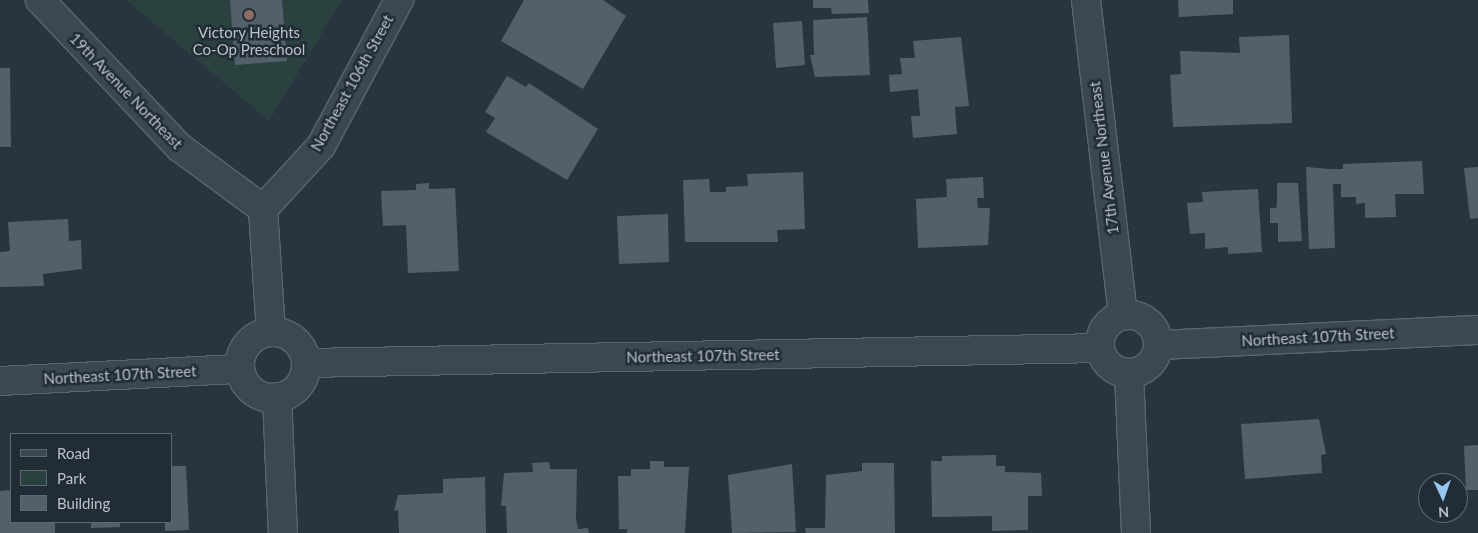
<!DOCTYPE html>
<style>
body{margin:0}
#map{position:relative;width:1478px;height:533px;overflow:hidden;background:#283540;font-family:Lato,sans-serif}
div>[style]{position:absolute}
.green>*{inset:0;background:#2a4140}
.building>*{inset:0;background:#51606a}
.roads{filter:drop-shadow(1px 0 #5a656d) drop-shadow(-1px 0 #5a656d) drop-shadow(0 1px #5a656d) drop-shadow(0 -1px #5a656d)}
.street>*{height:28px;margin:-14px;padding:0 14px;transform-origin:14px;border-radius:14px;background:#3c4750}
.street>.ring{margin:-14px;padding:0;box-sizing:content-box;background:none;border:28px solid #3c4750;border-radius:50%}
.dots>*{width:14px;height:14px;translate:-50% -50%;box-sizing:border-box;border:2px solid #212c35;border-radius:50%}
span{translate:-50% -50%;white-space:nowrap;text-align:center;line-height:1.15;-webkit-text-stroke:5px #212c35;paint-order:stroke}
.poi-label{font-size:15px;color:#b9c2ca}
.street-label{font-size:15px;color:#b9c2ca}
.legend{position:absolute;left:10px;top:433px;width:162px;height:90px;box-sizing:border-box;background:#212c35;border:1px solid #5e6871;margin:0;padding:6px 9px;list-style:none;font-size:15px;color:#b9c2ca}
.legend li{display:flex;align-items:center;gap:10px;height:25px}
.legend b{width:25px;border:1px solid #5e6871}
.north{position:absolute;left:1418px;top:473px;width:50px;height:50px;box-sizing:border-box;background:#212c35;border:1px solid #5e6871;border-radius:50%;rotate:177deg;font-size:14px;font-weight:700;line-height:20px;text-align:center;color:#b9c2ca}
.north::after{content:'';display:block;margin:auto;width:18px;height:22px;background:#96c6f1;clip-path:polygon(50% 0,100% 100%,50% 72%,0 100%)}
</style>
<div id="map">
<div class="green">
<i style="clip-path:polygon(126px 0,342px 0,269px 121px)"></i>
</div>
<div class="building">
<i style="clip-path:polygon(230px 0,282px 0,287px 61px,235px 65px)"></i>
<i style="clip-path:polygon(524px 0,603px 0,626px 16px,583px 89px,501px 41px)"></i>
<i style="clip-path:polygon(813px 0,868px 0,869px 13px,832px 14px,831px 8px,813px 8px)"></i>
<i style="clip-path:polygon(1178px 0,1233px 0,1233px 14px,1179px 17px)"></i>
<i style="clip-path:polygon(867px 17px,870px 75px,815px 77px,810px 55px,814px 55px,813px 20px)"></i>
<i style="clip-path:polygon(802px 21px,805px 65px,776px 68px,773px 23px)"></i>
<i style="clip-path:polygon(1289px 35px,1292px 123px,1173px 127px,1170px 75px,1181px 74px,1180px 51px,1240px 53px,1239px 37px)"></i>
<i style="clip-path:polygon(961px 37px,969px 106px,955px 107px,957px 134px,913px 138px,911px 116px,920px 116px,918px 89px,890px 92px,889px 75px,902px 74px,900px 58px,915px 58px,913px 41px)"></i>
<i style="clip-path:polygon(0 68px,10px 68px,11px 147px,0 147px)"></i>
<i style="clip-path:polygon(507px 76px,526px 87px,529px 83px,598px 129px,567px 180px,486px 132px,495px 118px,485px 112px)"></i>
<i style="clip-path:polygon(1422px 161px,1424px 194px,1395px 194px,1396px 217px,1365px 218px,1365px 203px,1356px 204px,1356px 197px,1341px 197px,1341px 184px,1333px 184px,1335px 248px,1309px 249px,1306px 167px,1330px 169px,1343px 169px,1343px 164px)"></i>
<i style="clip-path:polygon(1478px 167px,1478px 218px,1470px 219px,1464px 168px)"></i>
<i style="clip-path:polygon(803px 172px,805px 229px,777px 230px,778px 242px,685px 242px,683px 180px,709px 179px,710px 192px,726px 192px,726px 187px,748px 186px,747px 174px)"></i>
<i style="clip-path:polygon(983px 177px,984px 198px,977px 198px,978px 208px,990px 208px,988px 245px,918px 248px,916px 199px,947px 197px,946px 179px)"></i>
<i style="clip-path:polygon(429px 183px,429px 189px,455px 188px,459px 271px,408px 273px,406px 225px,383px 226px,381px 191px,416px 190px,416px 184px)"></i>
<i style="clip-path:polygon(1277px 183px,1298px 183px,1302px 241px,1278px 242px,1278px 223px,1270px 223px,1270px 208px,1276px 208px,1277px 203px)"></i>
<i style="clip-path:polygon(1258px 189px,1262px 252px,1228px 254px,1228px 247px,1205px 249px,1205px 233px,1190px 234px,1187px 203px,1203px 202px,1202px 192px)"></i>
<i style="clip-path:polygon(668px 214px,669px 262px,619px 264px,617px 216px)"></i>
<i style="clip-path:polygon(68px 219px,69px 241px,81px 240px,82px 269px,43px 274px,44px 286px,0 287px,0 252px,10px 251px,8px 222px)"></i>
<i style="clip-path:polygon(1319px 419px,1326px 454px,1321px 455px,1322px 473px,1245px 479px,1241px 424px)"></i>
<i style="clip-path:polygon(1478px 445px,1478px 490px,1466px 490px,1464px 446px)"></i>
<i style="clip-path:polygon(996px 455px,996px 466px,1005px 466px,1005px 472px,1041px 473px,1042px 496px,1028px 496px,1028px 530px,992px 531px,992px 516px,932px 517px,931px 461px,942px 461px,942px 456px)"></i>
<i style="clip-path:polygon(650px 461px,664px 461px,664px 467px,689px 467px,685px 533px,627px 533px,627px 529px,619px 529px,618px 476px,631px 476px,631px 469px,650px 469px)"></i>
<i style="clip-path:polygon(549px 462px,550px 469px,577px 469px,576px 519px,578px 529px,588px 528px,589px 533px,507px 533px,506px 506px,501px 506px,504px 473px,533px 472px,532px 463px)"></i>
<i style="clip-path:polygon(862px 463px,894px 463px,895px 533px,806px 533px,805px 528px,825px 528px,826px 475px,862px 471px)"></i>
<i style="clip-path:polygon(792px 464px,796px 532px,732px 533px,728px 475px)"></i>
<i style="clip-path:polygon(171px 466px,186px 466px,189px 530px,165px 531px,165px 522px,171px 522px)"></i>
<i style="clip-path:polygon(485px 477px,486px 533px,399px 533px,398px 510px,394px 511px,398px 495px,443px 493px,443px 479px)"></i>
<i style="clip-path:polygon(11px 490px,11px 522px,55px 522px,55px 533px,0 533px,0 491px)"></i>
<i style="clip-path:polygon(91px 522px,120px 522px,120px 527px,91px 528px)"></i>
</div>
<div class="roads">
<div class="street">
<i style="left:40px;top:0;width:202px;rotate:46.6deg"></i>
<i style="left:179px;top:147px;width:104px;rotate:36.4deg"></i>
<i style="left:1086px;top:0;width:317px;rotate:83.3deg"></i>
<i style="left:263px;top:209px;width:86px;rotate:-47.4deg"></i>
<i style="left:321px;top:146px;width:166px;rotate:-61.9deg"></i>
<i style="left:263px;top:209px;width:123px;rotate:86.3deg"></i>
<i class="ring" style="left:1100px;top:315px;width:30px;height:30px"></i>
<i class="ring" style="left:240px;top:332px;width:38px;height:38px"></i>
<i style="left:1158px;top:345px;width:320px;rotate:-2.7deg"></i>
<i style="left:307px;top:363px;width:793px;rotate:-1.08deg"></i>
<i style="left:1129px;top:373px;width:160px;rotate:87.5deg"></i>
<i style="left:0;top:381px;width:240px;rotate:-2.9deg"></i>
<i style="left:277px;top:397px;width:136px;rotate:87.5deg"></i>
</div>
</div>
<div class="dots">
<i style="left:249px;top:15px;background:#8d6e63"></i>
</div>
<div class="poi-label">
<span style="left:249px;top:41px">Victory Heights<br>Co-Op Preschool</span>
</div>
<div class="street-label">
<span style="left:352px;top:83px;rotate:-61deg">Northeast 106th Street</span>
<span style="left:126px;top:91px;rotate:46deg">19th Avenue Northeast</span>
<span style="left:1104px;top:158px;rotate:-97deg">17th Avenue Northeast</span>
<span style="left:1318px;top:337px;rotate:-3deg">Northeast 107th Street</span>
<span style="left:703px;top:356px;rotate:-1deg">Northeast 107th Street</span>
<span style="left:120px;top:375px;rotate:-3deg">Northeast 107th Street</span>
</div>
<ul class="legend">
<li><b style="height:6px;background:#3c4750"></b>Road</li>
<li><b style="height:14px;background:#2a4140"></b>Park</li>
<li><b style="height:14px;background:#51606a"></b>Building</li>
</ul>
<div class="north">N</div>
</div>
